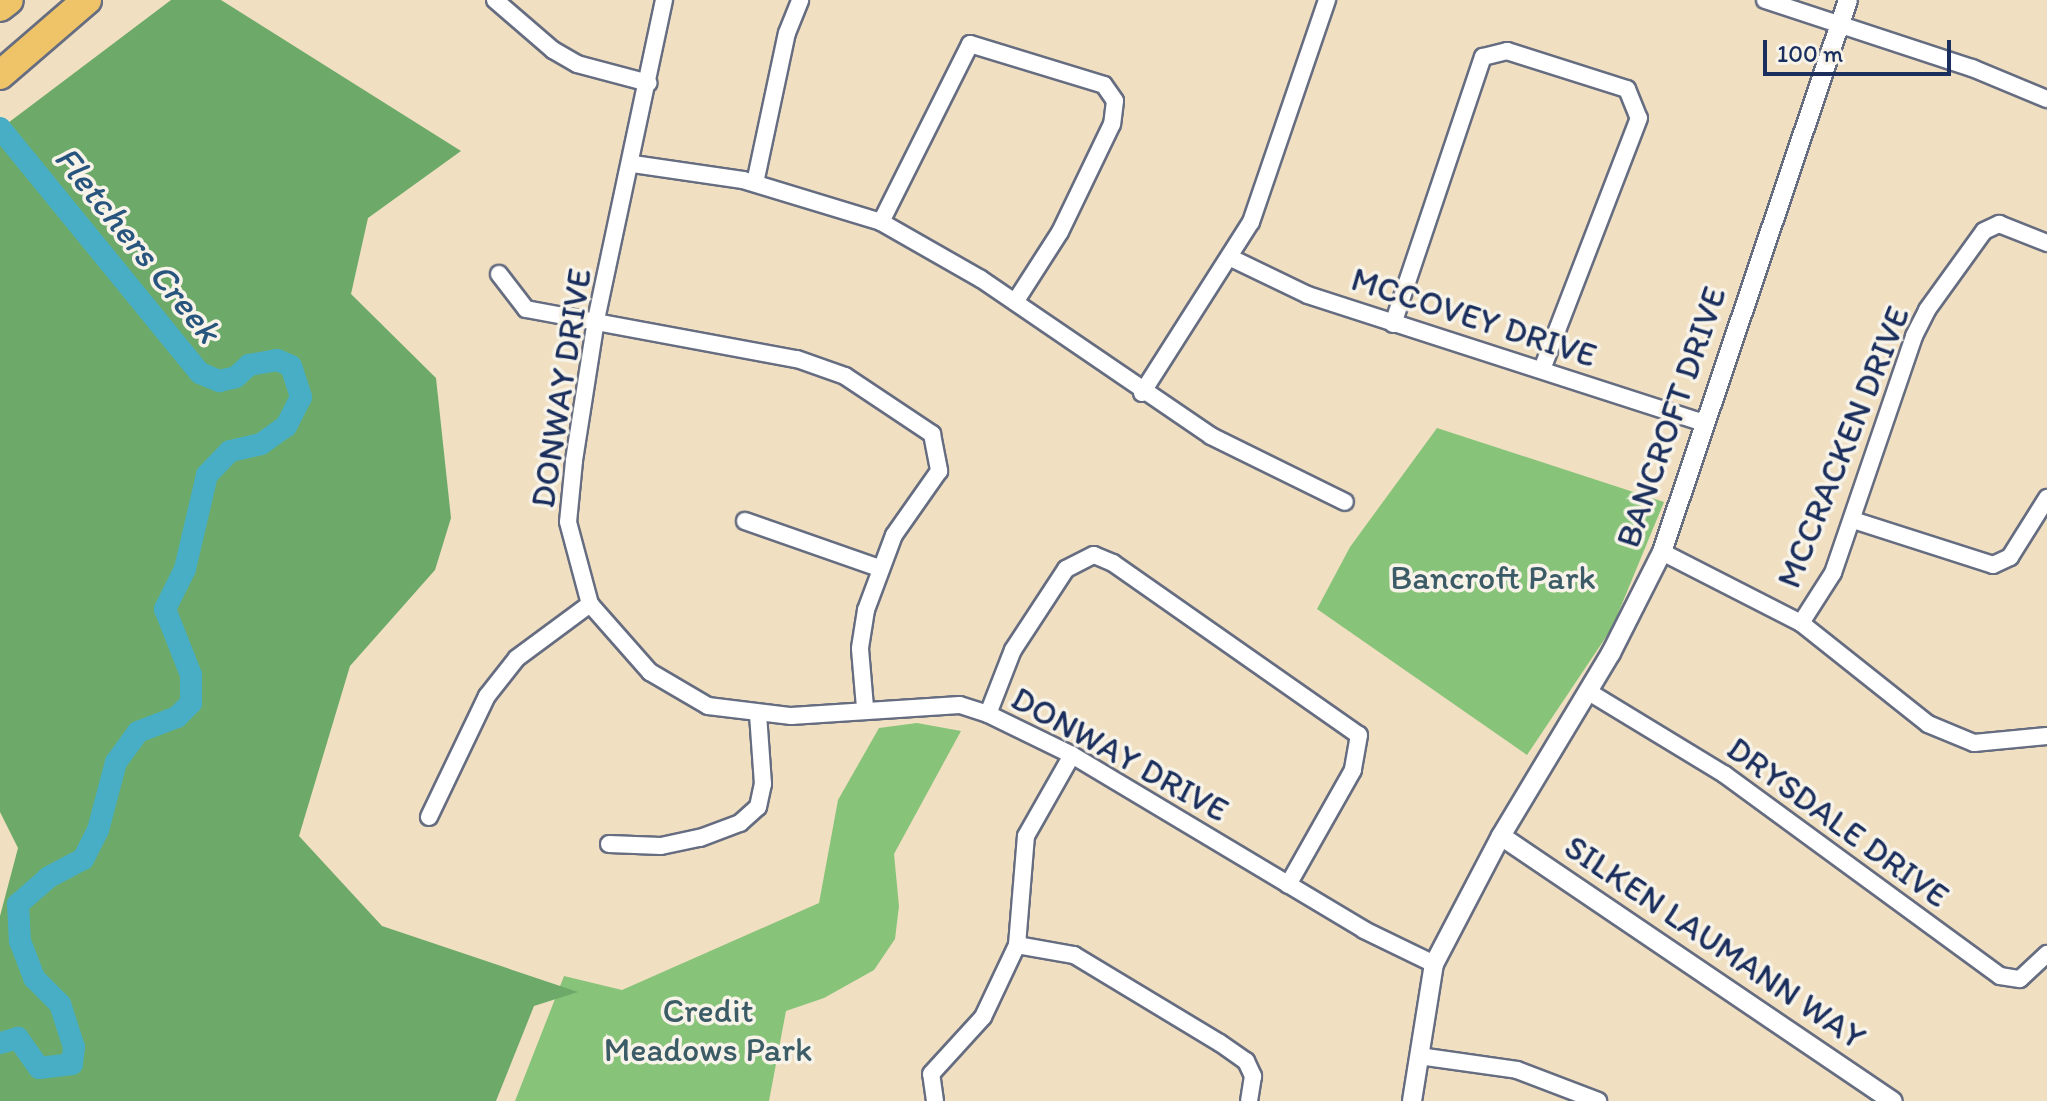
<!DOCTYPE html>
<style>
body{margin:0}
#map{position:relative;width:2047px;height:1101px;overflow:hidden;background:#f0dfc1;font-family:Itim,sans-serif}
div>[style]{position:absolute}
.green>*{inset:0;background:#87c47a}
.forest>*{inset:0;background:#6daa6a}
.river>*{height:22px;margin:-11px;padding:0 11px;transform-origin:11px;border-radius:11px;background:#47aec6}
.roads{filter:drop-shadow(2px 0 #666d81) drop-shadow(-2px 0 #666d81) drop-shadow(0 2px #666d81) drop-shadow(0 -2px #666d81)}
.minor>*{height:16px;margin:-8px;padding:0 8px;transform-origin:8px;border-radius:8px;background:#fff}
.tertiary>*{height:18px;margin:-9px;padding:0 9px;transform-origin:9px;border-radius:9px;background:#fff}
.motorway>*{height:28px;margin:-14px;padding:0 14px;transform-origin:14px;border-radius:14px;background:#efc469}
span{translate:-50% -50%;white-space:nowrap;text-align:center;line-height:1.15;-webkit-text-stroke:7px #f7f3e8;paint-order:stroke}
.street-label{font-size:34px;color:#1b2f5e}
.park-label{font-size:34px;color:#3b5c66}
.water-label{font-size:36px;color:#28557d;font-style:italic}
.scale{position:absolute;left:1763px;top:40px;width:188px;height:36px;box-sizing:border-box;border:4px solid #1b2f5e;border-top:0;padding-left:10px;font-size:24px;line-height:28px;white-space:nowrap;color:#1b2f5e;-webkit-text-stroke:6px #f7f3e8;paint-order:stroke}
</style>
<div id="map">
<div class="green">
<i style="clip-path:polygon(1437px 428px,1664px 502px,1612px 628px,1527px 755px,1317px 609px,1350px 547px)"></i>
<i style="clip-path:polygon(917px 723px,961px 731px,894px 854px,899px 906px,895px 939px,874px 970px,824px 998px,786px 1011px,769px 1101px,515px 1101px,564px 976px,622px 990px,819px 903px,838px 800px,879px 728px)"></i>
</div>
<div class="forest">
<i style="clip-path:polygon(171px 0,221px 0,461px 151px,368px 218px,351px 294px,436px 378px,451px 518px,435px 570px,350px 666px,299px 836px,382px 926px,578px 992px,534px 1006px,496px 1101px,0 1101px,0 916px,18px 848px,0 812px,0 129px)"></i>
</div>
<div class="river">
<i style="left:0;top:128px;width:316px;rotate:50.8deg"></i>
<i style="left:200px;top:373px;width:21px;rotate:23deg"></i>
<i style="left:219px;top:381px;width:17px;rotate:-13deg"></i>
<i style="left:236px;top:377px;width:18px;rotate:-43deg"></i>
<i style="left:249px;top:365px;width:28px;rotate:-10deg"></i>
<i style="left:277px;top:360px;width:15px;rotate:23deg"></i>
<i style="left:291px;top:366px;width:33px;rotate:72deg"></i>
<i style="left:301px;top:397px;width:33px;rotate:117deg"></i>
<i style="left:286px;top:426px;width:31px;rotate:144deg"></i>
<i style="left:261px;top:444px;width:32px;rotate:167deg"></i>
<i style="left:230px;top:451px;width:33px;rotate:134deg"></i>
<i style="left:207px;top:475px;width:97px;rotate:103.2deg"></i>
<i style="left:185px;top:569px;width:45px;rotate:116.6deg"></i>
<i style="left:165px;top:609px;width:71px;rotate:68.5deg"></i>
<i style="left:191px;top:675px;width:28px;rotate:90deg"></i>
<i style="left:191px;top:703px;width:20px;rotate:135deg"></i>
<i style="left:177px;top:717px;width:42px;rotate:159deg"></i>
<i style="left:138px;top:732px;width:37px;rotate:126deg"></i>
<i style="left:116px;top:762px;width:70px;rotate:104.8deg"></i>
<i style="left:98px;top:830px;width:33px;rotate:117deg"></i>
<i style="left:83px;top:859px;width:40px;rotate:152deg"></i>
<i style="left:48px;top:878px;width:40px;rotate:139deg"></i>
<i style="left:18px;top:904px;width:37px;rotate:87deg"></i>
<i style="left:20px;top:941px;width:40px;rotate:69deg"></i>
<i style="left:34px;top:978px;width:37px;rotate:45deg"></i>
<i style="left:60px;top:1004px;width:45px;rotate:72deg"></i>
<i style="left:74px;top:1047px;width:17px;rotate:97deg"></i>
<i style="left:72px;top:1064px;width:33px;rotate:173deg"></i>
<i style="left:39px;top:1068px;width:37px;rotate:-125deg"></i>
<i style="left:18px;top:1038px;width:19px;rotate:164deg"></i>
</div>
<div class="roads">
<div class="minor">
<i style="left:495px;top:0;width:77px;rotate:40.8deg"></i>
<i style="left:553px;top:50px;width:28px;rotate:30deg"></i>
<i style="left:577px;top:64px;width:74px;rotate:14.8deg"></i>
<i style="left:664px;top:0;width:327px;rotate:102deg"></i>
<i style="left:596px;top:320px;width:143px;rotate:98.9deg"></i>
<i style="left:574px;top:461px;width:61px;rotate:95.6deg"></i>
<i style="left:568px;top:522px;width:85px;rotate:75deg"></i>
<i style="left:590px;top:604px;width:91px;rotate:48.6deg"></i>
<i style="left:650px;top:672px;width:67px;rotate:30.4deg"></i>
<i style="left:708px;top:706px;width:84px;rotate:6.9deg"></i>
<i style="left:791px;top:716px;width:169px;rotate:-3.7deg"></i>
<i style="left:960px;top:705px;width:29px;rotate:18deg"></i>
<i style="left:988px;top:714px;width:93px;rotate:26deg"></i>
<i style="left:1072px;top:755px;width:340px;rotate:30.9deg"></i>
<i style="left:1364px;top:930px;width:78px;rotate:25.9deg"></i>
<i style="left:1765px;top:0;width:218px;rotate:18.2deg"></i>
<i style="left:1972px;top:68px;width:81px;rotate:22.5deg"></i>
<i style="left:633px;top:164px;width:111px;rotate:8.3deg"></i>
<i style="left:743px;top:180px;width:144px;rotate:16.9deg"></i>
<i style="left:881px;top:222px;width:115px;rotate:29.7deg"></i>
<i style="left:981px;top:279px;width:278px;rotate:34.3deg"></i>
<i style="left:1211px;top:436px;width:149px;rotate:26.2deg"></i>
<i style="left:755px;top:183px;width:153px;rotate:-78deg"></i>
<i style="left:787px;top:33px;width:35px;rotate:-68deg"></i>
<i style="left:881px;top:222px;width:199px;rotate:-63.4deg"></i>
<i style="left:970px;top:44px;width:140px;rotate:17deg"></i>
<i style="left:1104px;top:85px;width:19px;rotate:55deg"></i>
<i style="left:1115px;top:101px;width:23px;rotate:97deg"></i>
<i style="left:1112px;top:124px;width:120px;rotate:115.7deg"></i>
<i style="left:1060px;top:232px;width:83px;rotate:122.7deg"></i>
<i style="left:1231px;top:258px;width:85px;rotate:25.7deg"></i>
<i style="left:1308px;top:295px;width:416px;rotate:17.9deg"></i>
<i style="left:499px;top:274px;width:44px;rotate:52.4deg"></i>
<i style="left:526px;top:309px;width:276px;rotate:10.5deg"></i>
<i style="left:797px;top:359px;width:51px;rotate:19.5deg"></i>
<i style="left:845px;top:376px;width:105px;rotate:33.7deg"></i>
<i style="left:932px;top:434px;width:38px;rotate:79deg"></i>
<i style="left:939px;top:471px;width:78px;rotate:125.1deg"></i>
<i style="left:894px;top:535px;width:80px;rotate:110.5deg"></i>
<i style="left:866px;top:610px;width:39px;rotate:99deg"></i>
<i style="left:860px;top:649px;width:58px;rotate:85.1deg"></i>
<i style="left:1393px;top:324px;width:282px;rotate:-71.4deg"></i>
<i style="left:1483px;top:57px;width:25px;rotate:-14deg"></i>
<i style="left:1507px;top:51px;width:126px;rotate:17.6deg"></i>
<i style="left:1627px;top:89px;width:31px;rotate:68deg"></i>
<i style="left:1639px;top:118px;width:270px;rotate:111.1deg"></i>
<i style="left:1142px;top:393px;width:203px;rotate:-57.5deg"></i>
<i style="left:1251px;top:222px;width:235px;rotate:-71.1deg"></i>
<i style="left:1853px;top:520px;width:147px;rotate:17.8deg"></i>
<i style="left:1993px;top:565px;width:19px;rotate:-25deg"></i>
<i style="left:2010px;top:557px;width:70px;rotate:-57.9deg"></i>
<i style="left:745px;top:521px;width:142px;rotate:19.3deg"></i>
<i style="left:1662px;top:552px;width:156px;rotate:27.1deg"></i>
<i style="left:1801px;top:623px;width:162px;rotate:38.5deg"></i>
<i style="left:1928px;top:724px;width:50px;rotate:22.4deg"></i>
<i style="left:1974px;top:743px;width:73px;rotate:-5.5deg"></i>
<i style="left:1801px;top:623px;width:59px;rotate:-57.4deg"></i>
<i style="left:1833px;top:573px;width:250px;rotate:-71.1deg"></i>
<i style="left:1914px;top:336px;width:29px;rotate:-63deg"></i>
<i style="left:1927px;top:310px;width:97px;rotate:-54.2deg"></i>
<i style="left:1984px;top:231px;width:17px;rotate:-25deg"></i>
<i style="left:1999px;top:224px;width:52px;rotate:21.6deg"></i>
<i style="left:1589px;top:692px;width:158px;rotate:31.3deg"></i>
<i style="left:1724px;top:774px;width:342px;rotate:36.2deg"></i>
<i style="left:2000px;top:976px;width:20px;rotate:9deg"></i>
<i style="left:2020px;top:979px;width:37px;rotate:-43deg"></i>
<i style="left:988px;top:714px;width:69px;rotate:-68.7deg"></i>
<i style="left:1013px;top:650px;width:97px;rotate:-56.8deg"></i>
<i style="left:1066px;top:569px;width:31px;rotate:-27deg"></i>
<i style="left:1094px;top:555px;width:21px;rotate:23deg"></i>
<i style="left:1113px;top:563px;width:300px;rotate:35deg"></i>
<i style="left:1359px;top:735px;width:36px;rotate:100deg"></i>
<i style="left:1353px;top:770px;width:132px;rotate:119.5deg"></i>
<i style="left:429px;top:817px;width:134px;rotate:-64.4deg"></i>
<i style="left:487px;top:696px;width:48px;rotate:-51.7deg"></i>
<i style="left:517px;top:658px;width:91px;rotate:-36.5deg"></i>
<i style="left:609px;top:844px;width:52px;rotate:2.2deg"></i>
<i style="left:661px;top:846px;width:40px;rotate:-12deg"></i>
<i style="left:700px;top:838px;width:43px;rotate:-20.6deg"></i>
<i style="left:740px;top:823px;width:24px;rotate:-42deg"></i>
<i style="left:758px;top:807px;width:24px;rotate:-78deg"></i>
<i style="left:763px;top:784px;width:69px;rotate:-94.1deg"></i>
<i style="left:1017px;top:945px;width:58px;rotate:10deg"></i>
<i style="left:1074px;top:955px;width:170px;rotate:31.1deg"></i>
<i style="left:1220px;top:1043px;width:32px;rotate:35deg"></i>
<i style="left:1246px;top:1061px;width:17px;rotate:65deg"></i>
<i style="left:1253px;top:1076px;width:25px;rotate:99deg"></i>
<i style="left:1419px;top:1056px;width:99px;rotate:8.1deg"></i>
<i style="left:1517px;top:1070px;width:87px;rotate:20.9deg"></i>
<i style="left:935px;top:1101px;width:27px;rotate:-98deg"></i>
<i style="left:931px;top:1074px;width:77px;rotate:-47.6deg"></i>
<i style="left:983px;top:1017px;width:80px;rotate:-64.7deg"></i>
<i style="left:1017px;top:945px;width:109px;rotate:-85.3deg"></i>
<i style="left:1026px;top:836px;width:93px;rotate:-60.4deg"></i>
</div>
<div class="tertiary">
<i style="left:1501px;top:836px;width:473px;rotate:34.1deg"></i>
<i style="left:1412px;top:1101px;width:139px;rotate:-80.9deg"></i>
<i style="left:1434px;top:964px;width:144px;rotate:-62.4deg"></i>
<i style="left:1501px;top:836px;width:214px;rotate:-59deg"></i>
<i style="left:1611px;top:653px;width:113px;rotate:-63.2deg"></i>
<i style="left:1662px;top:552px;width:582px;rotate:-71.38deg"></i>
</div>
<div class="motorway">
<i style="left:0;top:7px;width:11px;rotate:-38deg"></i>
<i style="left:0;top:75px;width:115px;rotate:-40.8deg"></i>
</div>
</div>
<div class="street-label">
<span style="left:1474px;top:317px;rotate:18deg">MCCOVEY DRIVE</span>
<span style="left:561px;top:388px;rotate:-81deg">DONWAY DRIVE</span>
<span style="left:1671px;top:417px;rotate:-71deg">BANCROFT DRIVE</span>
<span style="left:1843px;top:447px;rotate:-68deg">MCCRACKEN DRIVE</span>
<span style="left:1120px;top:754px;rotate:29deg">DONWAY DRIVE</span>
<span style="left:1838px;top:822px;rotate:36deg">DRYSDALE DRIVE</span>
<span style="left:1715px;top:942px;rotate:34deg">SILKEN LAUMANN WAY</span>
</div>
<div class="park-label">
<span style="left:1493px;top:578px">Bancroft Park</span>
<span style="left:708px;top:1030px">Credit<br>Meadows Park</span>
</div>
<div class="water-label">
<span style="left:138px;top:244px;rotate:51deg">Fletchers Creek</span>
</div>
<div class="scale">100 m</div>
</div>
